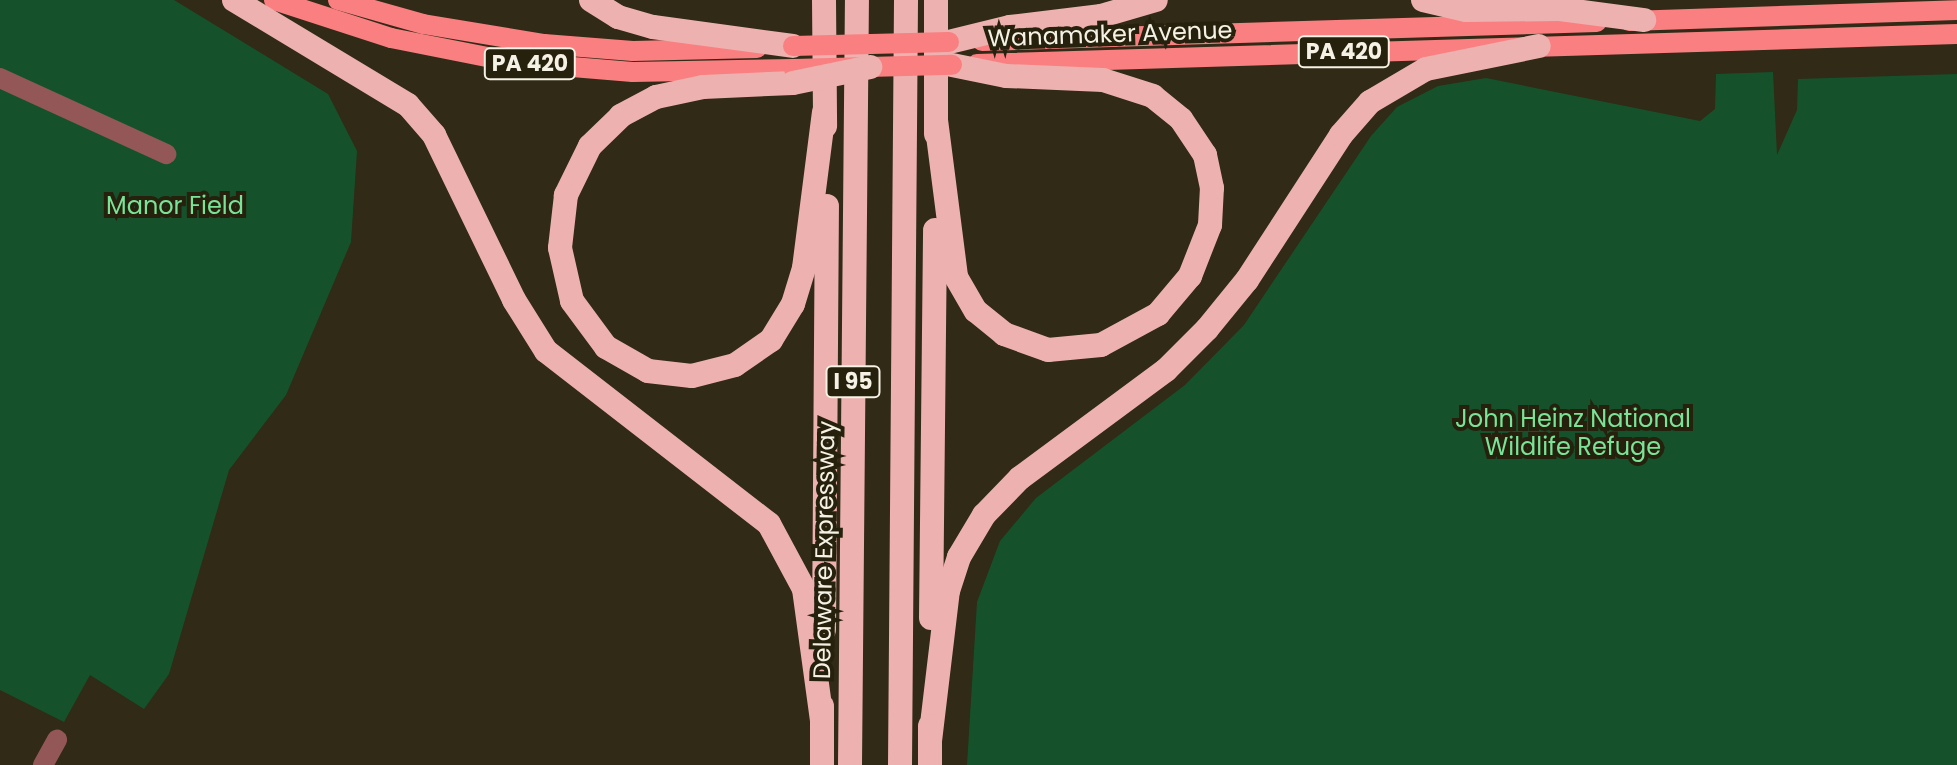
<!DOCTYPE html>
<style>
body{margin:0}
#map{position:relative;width:1957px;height:765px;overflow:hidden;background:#302a16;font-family:Poppins,sans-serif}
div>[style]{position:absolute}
.green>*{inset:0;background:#15522b}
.minor>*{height:20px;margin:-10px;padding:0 10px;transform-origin:10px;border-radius:10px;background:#935757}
.primary>*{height:20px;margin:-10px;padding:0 10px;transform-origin:10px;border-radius:10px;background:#f97f81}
.motorway>*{height:24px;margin:-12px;padding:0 12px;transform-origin:12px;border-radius:12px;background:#edb1af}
.primary-bridge>*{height:20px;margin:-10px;padding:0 10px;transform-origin:10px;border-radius:10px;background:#f97f81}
.motorway-bridge>*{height:24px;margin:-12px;padding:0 12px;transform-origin:12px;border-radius:12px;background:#edb1af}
span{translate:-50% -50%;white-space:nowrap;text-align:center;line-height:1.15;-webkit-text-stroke:8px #26210c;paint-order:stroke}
.shield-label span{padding:2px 6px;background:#26210c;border:2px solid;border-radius:6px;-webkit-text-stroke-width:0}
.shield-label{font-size:22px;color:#f5f2e5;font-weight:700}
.street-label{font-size:24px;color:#f5f2e5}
.park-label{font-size:24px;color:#79e397}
</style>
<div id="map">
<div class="green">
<i style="clip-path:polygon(0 0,174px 0,328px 94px,357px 151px,351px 242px,286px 395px,229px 470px,169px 674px,144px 709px,90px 675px,64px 722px,0 690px)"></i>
<i style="clip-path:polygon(1773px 72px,1777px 155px,1797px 110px,1798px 79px,1957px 74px,1957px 765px,967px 765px,977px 602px,1000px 541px,1036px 498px,1185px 385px,1244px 325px,1371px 136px,1397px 107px,1438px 86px,1486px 78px,1700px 121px,1715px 109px,1716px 74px)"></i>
</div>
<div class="minor">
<i style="left:0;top:78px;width:183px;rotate:24.6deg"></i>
<i style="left:43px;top:765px;width:29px;rotate:-61deg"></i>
</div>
<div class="primary">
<i style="left:274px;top:0;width:123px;rotate:18deg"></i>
<i style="left:391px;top:38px;width:123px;rotate:11.2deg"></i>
<i style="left:512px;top:62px;width:121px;rotate:4.7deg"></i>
<i style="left:633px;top:72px;width:161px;rotate:-1.1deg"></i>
<i style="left:338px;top:0;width:88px;rotate:15.8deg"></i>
<i style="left:423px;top:24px;width:123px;rotate:9.4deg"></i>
<i style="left:544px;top:44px;width:89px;rotate:4.5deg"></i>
<i style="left:633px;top:51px;width:124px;rotate:-1.4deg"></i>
<i style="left:1629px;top:21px;width:328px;rotate:-1.9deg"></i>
<i style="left:982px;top:41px;width:615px;rotate:-1.77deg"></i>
<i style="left:977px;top:64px;width:980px;rotate:-1.75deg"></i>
</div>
<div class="motorway">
<i style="left:234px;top:0;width:203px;rotate:31.1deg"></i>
<i style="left:408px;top:105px;width:40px;rotate:49deg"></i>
<i style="left:434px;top:135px;width:183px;rotate:64.1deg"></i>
<i style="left:514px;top:300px;width:60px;rotate:57.9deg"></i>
<i style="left:546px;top:351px;width:282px;rotate:37.8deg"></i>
<i style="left:769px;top:524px;width:74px;rotate:61.7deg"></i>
<i style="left:804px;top:589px;width:133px;rotate:82.2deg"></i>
<i style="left:591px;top:0;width:32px;rotate:32deg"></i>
<i style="left:618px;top:17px;width:36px;rotate:16deg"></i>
<i style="left:653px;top:27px;width:141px;rotate:7.7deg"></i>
<i style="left:824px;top:0;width:126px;rotate:89.5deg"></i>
<i style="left:1423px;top:0;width:44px;rotate:13.1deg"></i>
<i style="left:1466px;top:10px;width:94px;rotate:-0.6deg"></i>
<i style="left:1560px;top:9px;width:85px;rotate:7.5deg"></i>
<i style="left:949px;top:42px;width:63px;rotate:-13.8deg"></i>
<i style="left:1010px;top:27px;width:92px;rotate:-6.9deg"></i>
<i style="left:1101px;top:16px;width:57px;rotate:-16.2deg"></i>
<i style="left:793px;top:83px;width:90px;rotate:177.5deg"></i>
<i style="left:703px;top:87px;width:48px;rotate:168deg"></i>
<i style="left:656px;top:97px;width:40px;rotate:152deg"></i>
<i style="left:621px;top:116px;width:43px;rotate:135.9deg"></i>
<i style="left:590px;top:146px;width:55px;rotate:116.1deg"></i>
<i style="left:566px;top:195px;width:53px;rotate:96.5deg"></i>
<i style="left:560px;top:248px;width:54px;rotate:77.2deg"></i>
<i style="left:572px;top:301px;width:57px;rotate:53.5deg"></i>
<i style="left:606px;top:347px;width:48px;rotate:29.7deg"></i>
<i style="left:648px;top:371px;width:44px;rotate:6.5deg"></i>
<i style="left:692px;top:376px;width:44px;rotate:-14.3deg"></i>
<i style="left:735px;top:365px;width:44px;rotate:-34.8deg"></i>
<i style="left:771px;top:340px;width:42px;rotate:-58.6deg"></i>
<i style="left:793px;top:304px;width:38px;rotate:-73deg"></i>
<i style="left:804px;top:268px;width:157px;rotate:-82.7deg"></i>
<i style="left:936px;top:120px;width:158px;rotate:82.7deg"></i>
<i style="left:956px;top:277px;width:39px;rotate:60deg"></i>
<i style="left:976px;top:311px;width:36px;rotate:39deg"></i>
<i style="left:1004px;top:334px;width:47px;rotate:20deg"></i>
<i style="left:1048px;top:350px;width:53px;rotate:-5.4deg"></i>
<i style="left:1101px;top:345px;width:65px;rotate:-28.5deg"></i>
<i style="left:1158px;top:314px;width:50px;rotate:-49.9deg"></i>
<i style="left:1190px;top:276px;width:55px;rotate:-68.6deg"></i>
<i style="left:1210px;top:225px;width:37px;rotate:-87deg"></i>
<i style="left:1212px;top:188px;width:34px;rotate:-102deg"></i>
<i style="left:1205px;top:155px;width:43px;rotate:-123.7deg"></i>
<i style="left:1181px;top:119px;width:36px;rotate:-141deg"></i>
<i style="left:1153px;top:96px;width:52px;rotate:-162.3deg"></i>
<i style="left:1103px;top:80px;width:97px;rotate:-177.6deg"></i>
<i style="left:1006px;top:76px;width:55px;rotate:-168.5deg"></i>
<i style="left:936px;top:134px;width:134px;rotate:-90deg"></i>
<i style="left:931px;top:618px;width:388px;rotate:-89.4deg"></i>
<i style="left:824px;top:630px;width:424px;rotate:-89.6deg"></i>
<i style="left:930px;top:741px;width:151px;rotate:-83.2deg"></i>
<i style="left:948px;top:591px;width:36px;rotate:-72deg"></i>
<i style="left:959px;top:557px;width:49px;rotate:-59.2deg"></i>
<i style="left:984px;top:515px;width:52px;rotate:-45.8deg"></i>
<i style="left:1020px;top:478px;width:182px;rotate:-36.5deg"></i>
<i style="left:1166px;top:370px;width:58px;rotate:-45deg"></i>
<i style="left:1207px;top:329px;width:63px;rotate:-50.8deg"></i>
<i style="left:1247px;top:280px;width:173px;rotate:-57deg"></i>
<i style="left:1341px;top:135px;width:44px;rotate:-48.7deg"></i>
<i style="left:1370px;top:102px;width:65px;rotate:-30.5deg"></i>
<i style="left:1426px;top:69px;width:115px;rotate:-11.5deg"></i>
<i style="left:822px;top:765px;width:59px;rotate:-90deg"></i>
<i style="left:850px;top:765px;width:765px;rotate:-89.48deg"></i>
<i style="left:900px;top:765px;width:765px;rotate:-89.55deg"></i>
<i style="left:930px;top:765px;width:39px;rotate:-90deg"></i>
</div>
<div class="primary-bridge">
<i style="left:793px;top:46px;width:156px;rotate:-1.5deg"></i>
<i style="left:794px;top:69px;width:158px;rotate:-1.5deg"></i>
</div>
<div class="motorway-bridge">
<i style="left:793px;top:83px;width:79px;rotate:-11.7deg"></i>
</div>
<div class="shield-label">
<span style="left:1344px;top:52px">PA 420</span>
<span style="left:530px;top:64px">PA 420</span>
<span style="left:853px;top:382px">I 95</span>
</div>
<div class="street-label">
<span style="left:1110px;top:34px;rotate:-2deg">Wanamaker Avenue</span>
<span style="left:824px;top:550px;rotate:-89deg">Delaware Expressway</span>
</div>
<div class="park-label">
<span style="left:175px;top:206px">Manor Field</span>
<span style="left:1573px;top:433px">John Heinz National<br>Wildlife Refuge</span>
</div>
</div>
